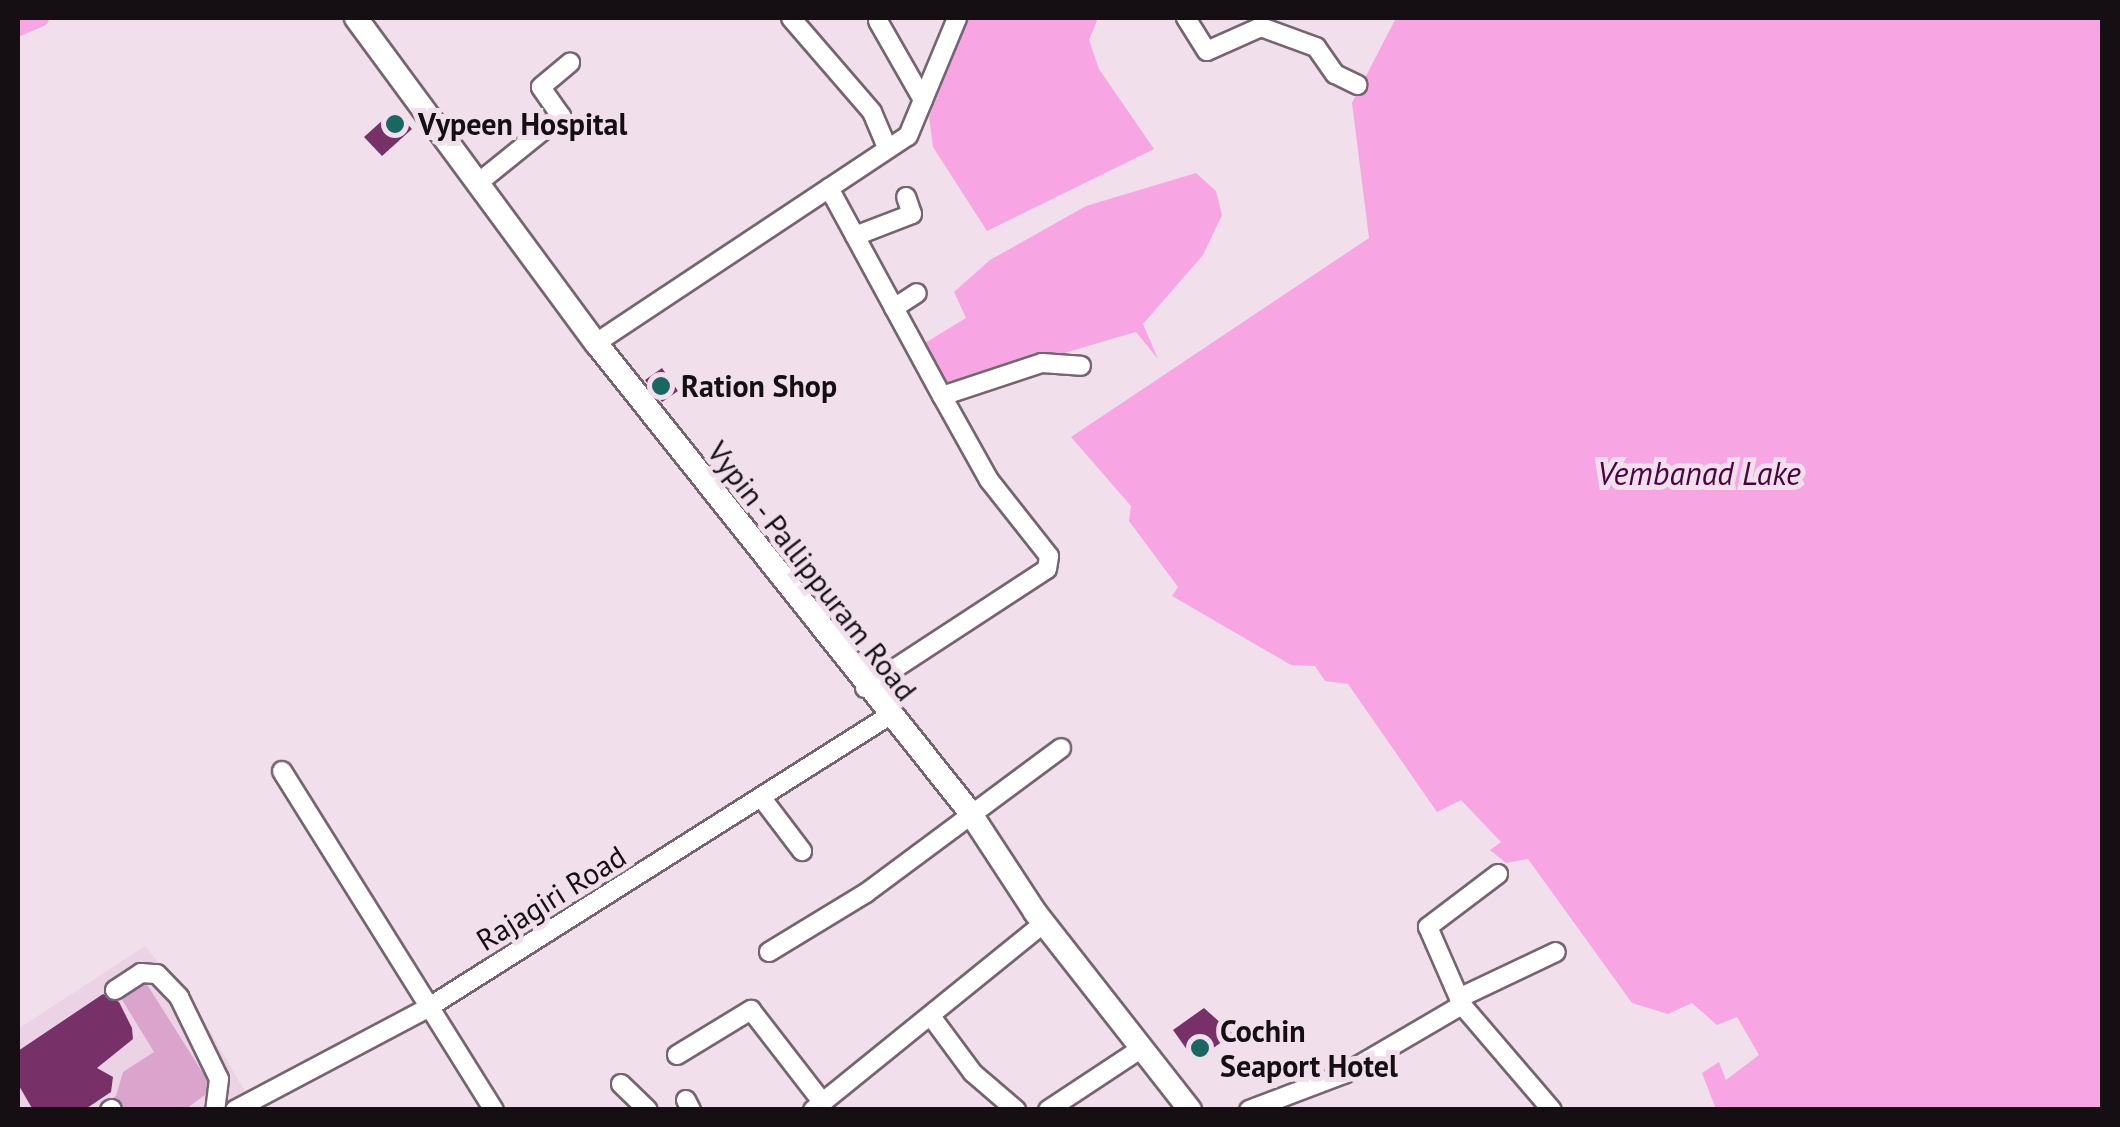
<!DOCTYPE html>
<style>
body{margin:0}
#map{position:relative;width:2120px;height:1127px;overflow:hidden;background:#f1dfec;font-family:"PT Sans",sans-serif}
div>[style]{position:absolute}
.built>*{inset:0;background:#ebd2e4}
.green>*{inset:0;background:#dba4cd}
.water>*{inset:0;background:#f7a6e3}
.canal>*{height:15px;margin:-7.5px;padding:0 7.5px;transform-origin:7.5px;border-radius:7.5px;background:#f7a6e3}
.building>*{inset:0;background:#773068}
.roads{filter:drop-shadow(2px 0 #746570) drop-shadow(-2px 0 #746570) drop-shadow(0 2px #746570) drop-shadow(0 -2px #746570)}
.minor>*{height:18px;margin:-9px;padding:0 9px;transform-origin:9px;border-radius:9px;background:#fff}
.major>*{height:22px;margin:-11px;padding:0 11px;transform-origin:11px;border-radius:11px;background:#fff}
.dots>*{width:28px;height:28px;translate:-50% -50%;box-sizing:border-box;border:5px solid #f1dfec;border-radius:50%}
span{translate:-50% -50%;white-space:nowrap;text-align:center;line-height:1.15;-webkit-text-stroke:10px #f1dfec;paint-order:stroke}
.poi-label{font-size:30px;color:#150f14;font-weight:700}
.left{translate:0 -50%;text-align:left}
.street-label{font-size:30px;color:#150f14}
.water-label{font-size:32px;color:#4c0441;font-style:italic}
.frame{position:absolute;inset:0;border:20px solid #150f14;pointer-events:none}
</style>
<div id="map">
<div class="built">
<i style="clip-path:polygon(145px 946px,199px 1012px,246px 1093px,225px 1109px,18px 1109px,18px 1029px)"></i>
</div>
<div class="green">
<i style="clip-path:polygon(141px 975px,213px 1089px,186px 1109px,94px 1110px,116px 1096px,123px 1072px,154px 1052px,118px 993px)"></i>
</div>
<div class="water">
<i style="clip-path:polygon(968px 18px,1098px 18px,1089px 40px,1099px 69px,1154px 149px,987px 231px,933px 147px,929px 117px)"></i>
<i style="clip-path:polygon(1396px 18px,2102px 18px,2102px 1109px,1716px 1109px,1702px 1073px,1719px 1062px,1726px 1080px,1759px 1055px,1737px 1017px,1717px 1025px,1692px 1003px,1668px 1014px,1632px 1003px,1528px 859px,1506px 863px,1490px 850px,1501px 842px,1461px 800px,1437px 812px,1348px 684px,1325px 681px,1315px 666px,1291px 665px,1172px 596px,1178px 587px,1129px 521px,1131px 506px,1071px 437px,1369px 238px,1352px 103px)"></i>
<i style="clip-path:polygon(1196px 173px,1216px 191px,1222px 215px,1203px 255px,1143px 324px,1158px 359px,1136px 332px,941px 389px,920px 346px,966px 318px,954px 292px,990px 260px,1086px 206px)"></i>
</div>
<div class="canal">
<i style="left:18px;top:28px;width:25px;rotate:-23deg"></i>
</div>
<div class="building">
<i style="clip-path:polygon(394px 110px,412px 129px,382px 156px,364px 137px)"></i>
<i style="clip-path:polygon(662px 368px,678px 391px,662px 402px,645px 380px)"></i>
<i style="clip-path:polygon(103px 994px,119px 1002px,132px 1028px,133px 1039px,97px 1068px,113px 1077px,111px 1092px,84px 1110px,33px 1110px,18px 1084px,18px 1051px)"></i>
<i style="clip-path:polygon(1204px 1008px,1233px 1034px,1195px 1061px,1173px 1030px)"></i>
</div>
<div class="roads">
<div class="minor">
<i style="left:791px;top:18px;width:124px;rotate:49.2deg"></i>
<i style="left:872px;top:112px;width:36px;rotate:67deg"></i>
<i style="left:1186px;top:18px;width:39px;rotate:58deg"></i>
<i style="left:1207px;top:51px;width:59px;rotate:-24deg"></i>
<i style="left:1261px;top:27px;width:59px;rotate:20deg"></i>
<i style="left:1316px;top:47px;width:33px;rotate:55deg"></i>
<i style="left:1335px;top:74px;width:25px;rotate:26deg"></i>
<i style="left:878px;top:21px;width:91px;rotate:60.3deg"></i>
<i style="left:478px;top:183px;width:107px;rotate:-38.9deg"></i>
<i style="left:561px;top:116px;width:35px;rotate:-125deg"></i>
<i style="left:541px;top:87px;width:38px;rotate:-40deg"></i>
<i style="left:829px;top:188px;width:237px;rotate:61.5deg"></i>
<i style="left:942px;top:396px;width:105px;rotate:-18.3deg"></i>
<i style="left:1042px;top:363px;width:39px;rotate:4deg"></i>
<i style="left:855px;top:236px;width:61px;rotate:-21.1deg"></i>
<i style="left:912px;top:214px;width:18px;rotate:-109deg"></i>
<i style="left:894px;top:308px;width:27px;rotate:-33deg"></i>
<i style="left:596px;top:343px;width:374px;rotate:-33.6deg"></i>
<i style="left:908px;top:136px;width:128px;rotate:-67.4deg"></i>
<i style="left:865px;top:688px;width:217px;rotate:-33.2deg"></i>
<i style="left:1047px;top:569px;width:13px;rotate:-81deg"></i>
<i style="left:1049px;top:556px;width:97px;rotate:-128.3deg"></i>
<i style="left:989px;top:480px;width:96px;rotate:-119.2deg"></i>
<i style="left:282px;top:771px;width:400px;rotate:58deg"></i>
<i style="left:761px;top:797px;width:68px;rotate:52.8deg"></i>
<i style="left:1498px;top:874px;width:88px;rotate:142.9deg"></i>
<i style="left:1428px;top:927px;width:85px;rotate:66.4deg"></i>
<i style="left:1462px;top:1005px;width:138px;rotate:49.4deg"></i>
<i style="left:769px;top:952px;width:114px;rotate:-31.3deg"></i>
<i style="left:866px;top:893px;width:243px;rotate:-36.6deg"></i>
<i style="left:115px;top:990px;width:31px;rotate:-33deg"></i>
<i style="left:141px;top:973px;width:16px;rotate:4deg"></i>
<i style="left:157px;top:974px;width:32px;rotate:46deg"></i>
<i style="left:179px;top:997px;width:91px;rotate:64deg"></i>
<i style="left:219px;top:1079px;width:31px;rotate:97deg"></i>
<i style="left:1459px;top:998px;width:107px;rotate:-25.4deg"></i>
<i style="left:933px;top:1019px;width:67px;rotate:53.5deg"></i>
<i style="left:973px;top:1073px;width:57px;rotate:40.7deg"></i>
<i style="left:677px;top:1055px;width:87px;rotate:-31.3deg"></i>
<i style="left:751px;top:1010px;width:118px;rotate:52.3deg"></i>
<i style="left:621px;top:1084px;width:37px;rotate:44deg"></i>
<i style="left:686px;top:1100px;width:11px;rotate:63deg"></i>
<i style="left:110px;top:1110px;width:2px;rotate:-27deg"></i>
<i style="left:235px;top:1110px;width:216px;rotate:-27.9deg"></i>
<i style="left:426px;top:1009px;width:546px;rotate:-32.35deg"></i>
<i style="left:813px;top:1110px;width:297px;rotate:-39deg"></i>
<i style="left:1048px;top:1110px;width:113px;rotate:-33.4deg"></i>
<i style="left:1249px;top:1110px;width:102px;rotate:-20.8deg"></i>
<i style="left:1344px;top:1074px;width:137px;rotate:-30.3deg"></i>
</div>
<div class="major">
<i style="left:356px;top:18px;width:404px;rotate:53.6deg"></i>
<i style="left:596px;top:343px;width:598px;rotate:51.44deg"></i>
<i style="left:969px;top:811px;width:121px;rotate:56.8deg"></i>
<i style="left:1035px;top:912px;width:251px;rotate:51.9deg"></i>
</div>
</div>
<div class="dots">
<i style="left:395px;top:124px;background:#1a6762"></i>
<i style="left:661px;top:386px;background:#1a6762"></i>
<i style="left:1200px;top:1048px;background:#1a6762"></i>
</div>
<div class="poi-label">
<span class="left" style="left:418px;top:124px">Vypeen Hospital</span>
<span class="left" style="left:681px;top:386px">Ration Shop</span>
<span class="left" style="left:1220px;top:1048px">Cochin<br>Seaport Hotel</span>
</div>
<div class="street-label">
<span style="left:812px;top:571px;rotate:52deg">Vypin - Pallippuram Road</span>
<span style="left:551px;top:898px;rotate:-32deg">Rajagiri Road</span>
</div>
<div class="water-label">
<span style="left:1699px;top:473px">Vembanad Lake</span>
</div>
<div class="frame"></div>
</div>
